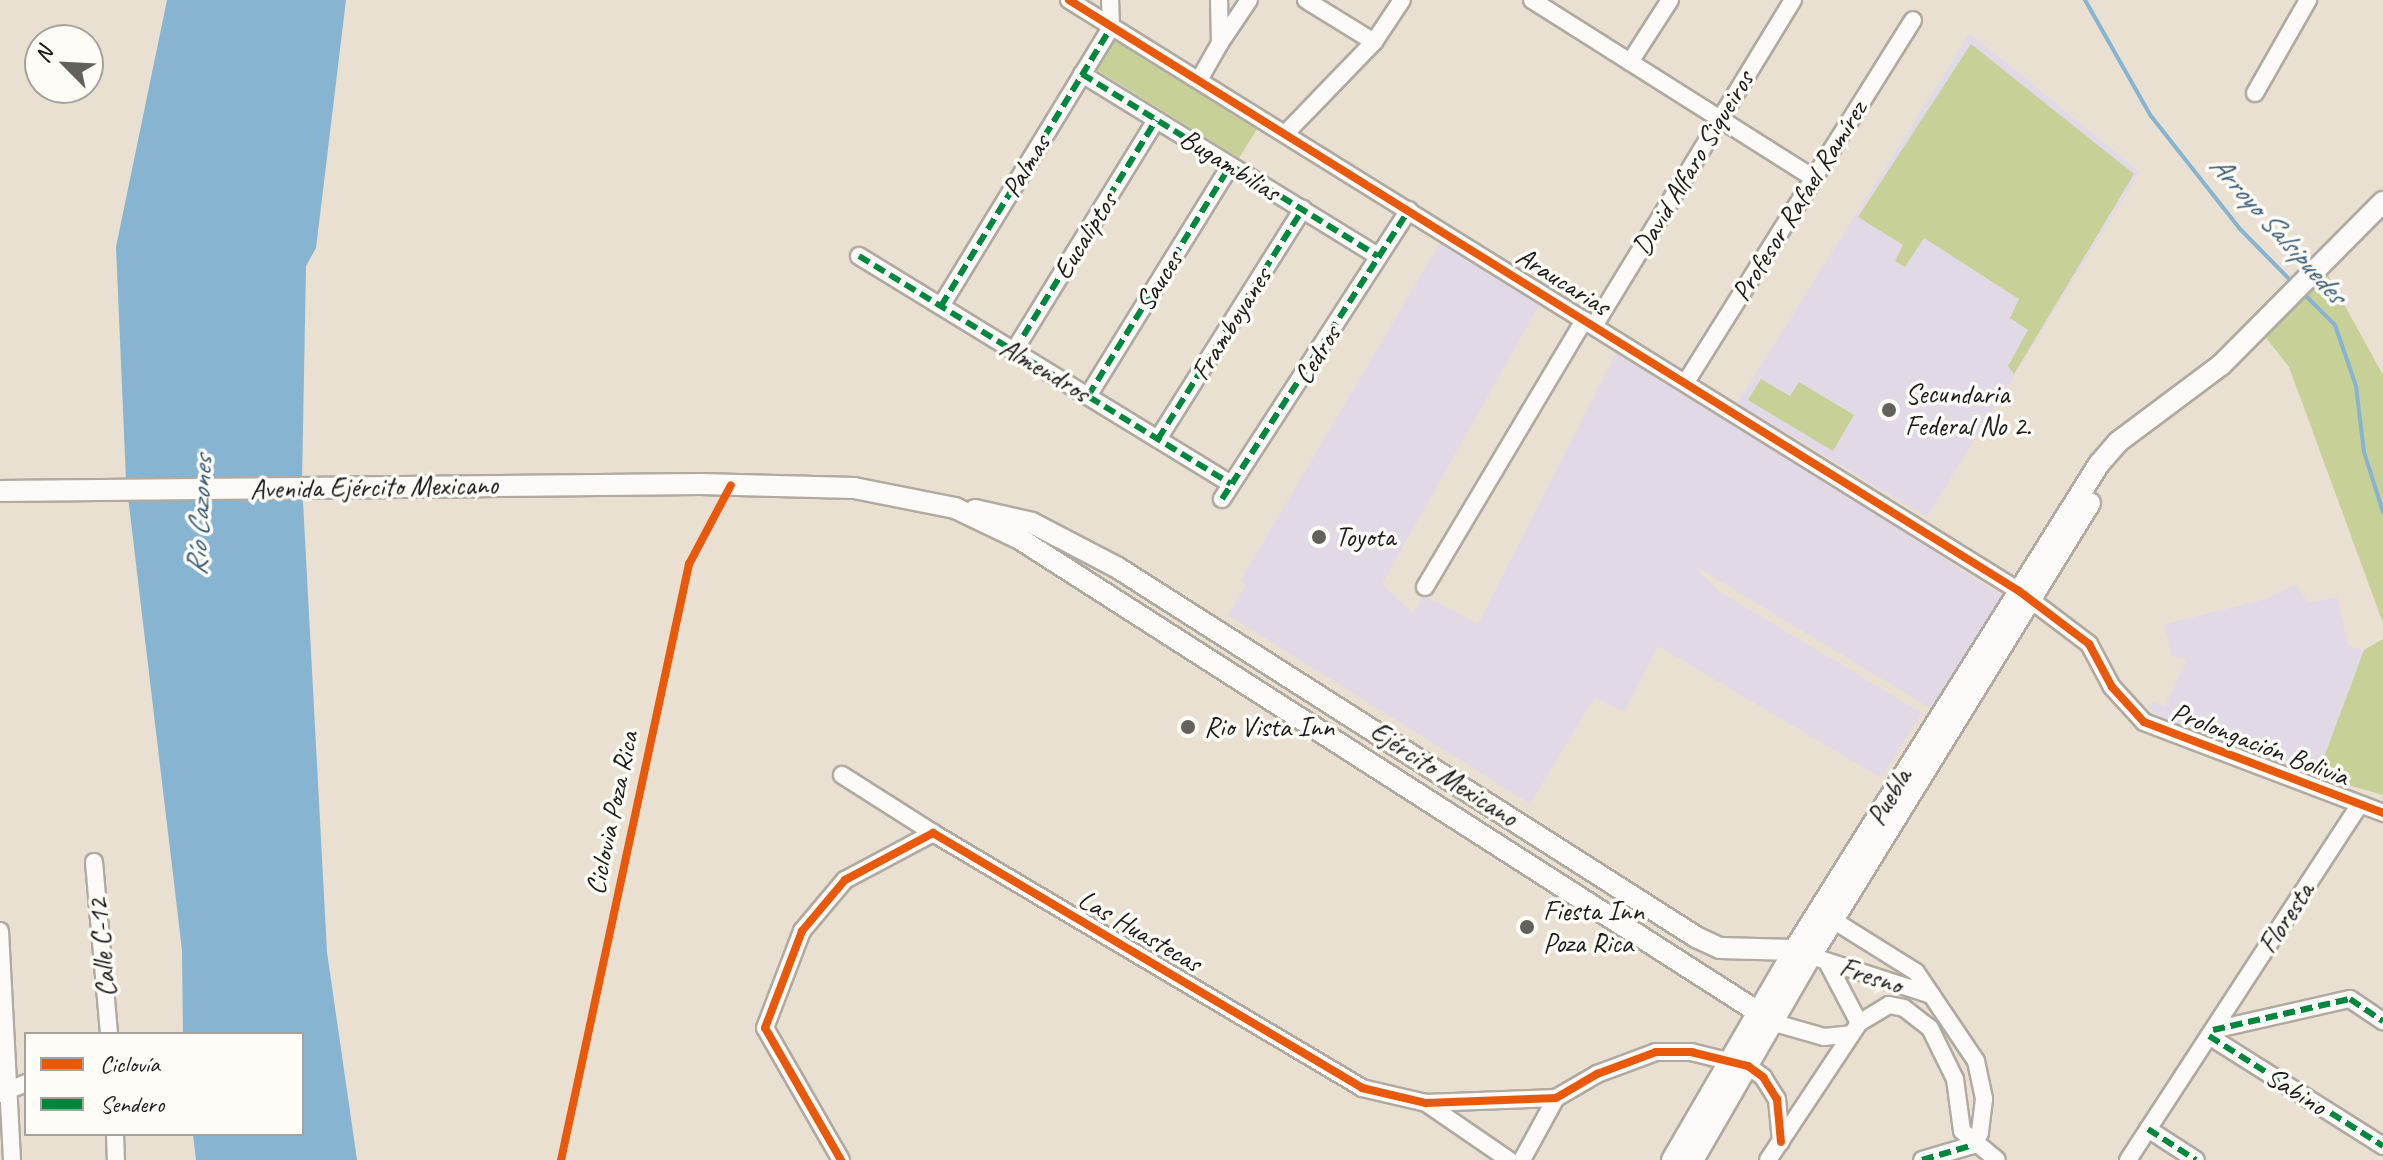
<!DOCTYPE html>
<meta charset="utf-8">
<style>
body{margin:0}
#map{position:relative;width:2383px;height:1160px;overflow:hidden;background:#e9e0d2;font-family:Caveat,sans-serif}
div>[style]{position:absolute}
.built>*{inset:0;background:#e1dae6}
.green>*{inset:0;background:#c7d097}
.water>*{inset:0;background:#86b4d1}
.stream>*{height:4px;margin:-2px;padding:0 2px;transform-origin:2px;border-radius:2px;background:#86b4d1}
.roads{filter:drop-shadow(2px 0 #b0aaa1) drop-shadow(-2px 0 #b0aaa1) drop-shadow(0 2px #b0aaa1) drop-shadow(0 -2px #b0aaa1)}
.minor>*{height:16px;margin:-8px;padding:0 8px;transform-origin:8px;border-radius:8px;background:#fcfaf8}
.major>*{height:20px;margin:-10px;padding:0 10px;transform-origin:10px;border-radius:10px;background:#fcfaf8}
.quiet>*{height:6px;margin-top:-3px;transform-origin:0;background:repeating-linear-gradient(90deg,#00873e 0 12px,transparent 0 18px)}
.cycleway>*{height:8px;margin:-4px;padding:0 4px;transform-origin:4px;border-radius:4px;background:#e8590c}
.dots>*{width:22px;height:22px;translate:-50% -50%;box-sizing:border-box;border:4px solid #fdfcf7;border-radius:50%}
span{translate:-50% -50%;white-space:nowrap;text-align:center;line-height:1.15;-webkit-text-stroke:7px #fdfcf7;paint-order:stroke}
.street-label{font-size:28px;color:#1c1c1c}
.poi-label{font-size:28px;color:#1c1c1c}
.left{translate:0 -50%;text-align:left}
.water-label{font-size:30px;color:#3c5e76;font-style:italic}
.legend{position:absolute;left:24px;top:1032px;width:280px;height:104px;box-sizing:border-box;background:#fdfcf7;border:2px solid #a3a29f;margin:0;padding:10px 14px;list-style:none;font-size:24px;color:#1c1c1c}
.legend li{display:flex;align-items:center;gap:16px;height:40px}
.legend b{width:40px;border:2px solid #a3a29f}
.north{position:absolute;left:24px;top:24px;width:80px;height:80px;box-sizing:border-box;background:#fdfcf7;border:2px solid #a3a29f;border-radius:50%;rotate:294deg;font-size:22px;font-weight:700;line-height:32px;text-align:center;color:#1c1c1c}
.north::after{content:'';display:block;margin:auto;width:28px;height:36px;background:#64615c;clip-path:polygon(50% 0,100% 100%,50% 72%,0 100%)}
</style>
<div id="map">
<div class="built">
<i style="clip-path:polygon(1970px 33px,2140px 172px,1927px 517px,1737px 403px)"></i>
<i style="clip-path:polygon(1440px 243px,1541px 302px,1382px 584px,1412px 613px,1424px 595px,1478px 624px,1619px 347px,2004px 597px,1933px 710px,1695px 566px,1717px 590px,1922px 713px,1881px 778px,1658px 646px,1624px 712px,1595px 697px,1530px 804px,1228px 615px,1246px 585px,1240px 581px)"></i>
<i style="clip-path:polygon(2295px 584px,2309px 603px,2338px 597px,2348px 646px,2364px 650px,2317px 776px,2156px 717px,2149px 709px,2152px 702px,2165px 706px,2187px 660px,2171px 656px,2165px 624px,2266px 599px)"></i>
</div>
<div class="green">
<i style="clip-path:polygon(1115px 41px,1257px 129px,1239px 158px,1097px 70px)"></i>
<i style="clip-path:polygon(1971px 44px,2134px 174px,2014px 374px,2008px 366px,2028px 330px,2010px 318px,2019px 299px,1924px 238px,1905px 267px,1895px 261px,1903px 245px,1858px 217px)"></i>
<i style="clip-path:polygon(2324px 268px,2383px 375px,2383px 623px,2289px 367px,2266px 338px)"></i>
<i style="clip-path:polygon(1761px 379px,1790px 396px,1799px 382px,1854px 415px,1833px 451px,1748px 400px)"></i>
<i style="clip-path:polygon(2383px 639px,2383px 795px,2317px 776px,2364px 650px)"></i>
</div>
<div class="water">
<i style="clip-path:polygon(167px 0,346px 0,316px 248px,306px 266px,302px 483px,327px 952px,357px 1160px,196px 1160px,193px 1134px,302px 1134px,302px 1034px,183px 1034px,182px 950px,126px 480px,116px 247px)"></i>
</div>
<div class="stream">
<i style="left:2085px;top:0;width:133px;rotate:60.4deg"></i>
<i style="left:2151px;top:116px;width:142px;rotate:51.8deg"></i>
<i style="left:2239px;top:228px;width:76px;rotate:45.5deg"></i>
<i style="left:2301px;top:291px;width:48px;rotate:45deg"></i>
<i style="left:2335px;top:325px;width:65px;rotate:71deg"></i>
<i style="left:2356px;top:386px;width:66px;rotate:83.1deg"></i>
<i style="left:2364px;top:452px;width:63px;rotate:72.4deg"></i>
</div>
<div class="roads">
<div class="minor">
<i style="left:1069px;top:0;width:1119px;rotate:31.89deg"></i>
<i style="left:2019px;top:591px;width:88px;rotate:37.1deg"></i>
<i style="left:2089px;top:644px;width:49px;rotate:61.9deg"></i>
<i style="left:2112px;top:687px;width:47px;rotate:47.6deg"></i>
<i style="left:2144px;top:722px;width:256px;rotate:20.8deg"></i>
<i style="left:1306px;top:0;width:80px;rotate:31.7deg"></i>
<i style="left:1532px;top:0;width:333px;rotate:32.3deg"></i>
<i style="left:1220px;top:43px;width:52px;rotate:-56deg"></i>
<i style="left:1630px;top:62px;width:74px;rotate:-57.2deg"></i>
<i style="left:1082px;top:74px;width:347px;rotate:31.6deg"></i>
<i style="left:1199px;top:80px;width:43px;rotate:-60.4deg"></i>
<i style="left:1220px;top:43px;width:43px;rotate:-91.3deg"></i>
<i style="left:2255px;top:93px;width:107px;rotate:-60.3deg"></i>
<i style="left:1286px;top:133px;width:127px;rotate:-46deg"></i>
<i style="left:1374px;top:42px;width:50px;rotate:-56.3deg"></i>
<i style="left:859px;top:256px;width:436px;rotate:31.5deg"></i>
<i style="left:941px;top:306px;width:327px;rotate:-58.6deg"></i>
<i style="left:1111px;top:27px;width:27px;rotate:-92deg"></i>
<i style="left:1594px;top:326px;width:382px;rotate:-58.6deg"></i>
<i style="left:1014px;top:351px;width:271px;rotate:-58.4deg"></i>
<i style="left:1686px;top:382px;width:427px;rotate:-57.9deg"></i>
<i style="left:1088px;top:396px;width:270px;rotate:-58.3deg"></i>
<i style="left:1158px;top:439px;width:272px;rotate:-57.8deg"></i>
<i style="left:1222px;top:499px;width:344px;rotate:-57.1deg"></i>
<i style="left:1425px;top:587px;width:311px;rotate:-59.2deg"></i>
<i style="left:842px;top:775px;width:108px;rotate:32.5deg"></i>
<i style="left:94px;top:862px;width:173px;rotate:85deg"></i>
<i style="left:1833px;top:920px;width:98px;rotate:32.1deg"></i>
<i style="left:1916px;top:972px;width:107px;rotate:56deg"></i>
<i style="left:1976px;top:1061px;width:39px;rotate:78deg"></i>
<i style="left:1984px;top:1099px;width:34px;rotate:97deg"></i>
<i style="left:1980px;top:1133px;width:14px;rotate:120deg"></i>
<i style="left:1973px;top:1145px;width:53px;rotate:163.6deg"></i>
<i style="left:0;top:931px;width:229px;rotate:87deg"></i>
<i style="left:1811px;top:956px;width:127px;rotate:17.9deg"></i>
<i style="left:1827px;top:962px;width:69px;rotate:62.3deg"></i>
<i style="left:1775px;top:1023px;width:51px;rotate:15.9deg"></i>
<i style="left:1824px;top:1037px;width:27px;rotate:-6deg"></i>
<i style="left:2213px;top:1030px;width:140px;rotate:-12.8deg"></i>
<i style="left:2350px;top:999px;width:40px;rotate:34deg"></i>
<i style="left:2209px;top:1036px;width:206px;rotate:32.3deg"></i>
<i style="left:0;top:1094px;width:28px;rotate:-23deg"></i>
<i style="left:1426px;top:1103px;width:101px;rotate:34.5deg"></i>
<i style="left:2148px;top:1129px;width:57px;rotate:32.9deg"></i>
<i style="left:115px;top:1134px;width:26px;rotate:88deg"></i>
<i style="left:841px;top:1160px;width:152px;rotate:-119.9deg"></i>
<i style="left:765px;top:1028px;width:104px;rotate:-69.1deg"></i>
<i style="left:802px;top:931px;width:67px;rotate:-49.9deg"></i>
<i style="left:845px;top:880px;width:100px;rotate:-28.1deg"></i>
<i style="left:933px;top:833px;width:499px;rotate:30.7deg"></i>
<i style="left:1362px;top:1088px;width:66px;rotate:13.2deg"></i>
<i style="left:1426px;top:1103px;width:130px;rotate:-2.2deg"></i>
<i style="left:1556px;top:1098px;width:48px;rotate:-30.3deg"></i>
<i style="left:1597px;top:1074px;width:63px;rotate:-20.4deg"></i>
<i style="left:1656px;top:1052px;width:35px"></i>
<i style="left:1691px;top:1052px;width:59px;rotate:13.8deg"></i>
<i style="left:1748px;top:1066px;width:19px;rotate:36deg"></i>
<i style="left:1763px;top:1077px;width:26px;rotate:58deg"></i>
<i style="left:1777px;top:1099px;width:43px;rotate:84.7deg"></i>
<i style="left:1522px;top:1160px;width:71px;rotate:-61.3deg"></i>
<i style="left:1768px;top:1160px;width:164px;rotate:-56.4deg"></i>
<i style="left:1859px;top:1023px;width:35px;rotate:-31deg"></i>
<i style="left:1889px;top:1005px;width:15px;rotate:11deg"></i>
<i style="left:1904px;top:1008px;width:33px;rotate:38deg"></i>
<i style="left:1930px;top:1028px;width:57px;rotate:63.9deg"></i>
<i style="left:1955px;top:1079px;width:52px;rotate:82.3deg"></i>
<i style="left:1962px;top:1131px;width:45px;rotate:39.6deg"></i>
<i style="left:2128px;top:1160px;width:423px;rotate:-56.9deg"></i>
</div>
<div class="major">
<i style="left:0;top:491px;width:700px;rotate:-0.57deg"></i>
<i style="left:700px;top:484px;width:154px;rotate:1.5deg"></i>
<i style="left:854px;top:488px;width:103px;rotate:11.2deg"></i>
<i style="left:955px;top:508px;width:72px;rotate:25.5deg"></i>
<i style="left:1020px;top:539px;width:897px;rotate:32.66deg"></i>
<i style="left:975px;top:510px;width:58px;rotate:12.8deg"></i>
<i style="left:1032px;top:523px;width:97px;rotate:27.6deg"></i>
<i style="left:1118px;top:568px;width:686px;rotate:32.55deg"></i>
<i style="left:1696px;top:937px;width:26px;rotate:25deg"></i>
<i style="left:1720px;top:948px;width:74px;rotate:1.5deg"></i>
<i style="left:1794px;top:950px;width:18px;rotate:19deg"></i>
<i style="left:1672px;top:1160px;width:243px;rotate:-59.8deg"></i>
<i style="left:1794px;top:950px;width:574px;rotate:-57.89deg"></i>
<i style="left:2099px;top:464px;width:29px;rotate:-49deg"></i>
<i style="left:2118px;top:442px;width:129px;rotate:-36.8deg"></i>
<i style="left:2221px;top:365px;width:230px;rotate:-45.2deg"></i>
<i style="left:1693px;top:1160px;width:236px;rotate:-60deg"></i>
<i style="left:1811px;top:956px;width:532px;rotate:-58.37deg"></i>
</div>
</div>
<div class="quiet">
<i style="left:1082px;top:74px;width:347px;rotate:31.6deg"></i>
<i style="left:859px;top:256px;width:436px;rotate:31.5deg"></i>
<i style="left:941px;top:306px;width:327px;rotate:-58.6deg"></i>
<i style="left:1014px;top:351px;width:271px;rotate:-58.4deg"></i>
<i style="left:1088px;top:396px;width:270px;rotate:-58.3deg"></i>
<i style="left:1158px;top:439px;width:272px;rotate:-57.8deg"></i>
<i style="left:1222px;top:499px;width:344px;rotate:-57.1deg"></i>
<i style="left:2213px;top:1030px;width:140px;rotate:-12.8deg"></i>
<i style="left:2350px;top:999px;width:40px;rotate:34deg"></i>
<i style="left:2209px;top:1036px;width:206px;rotate:32.3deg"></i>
<i style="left:2148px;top:1129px;width:57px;rotate:32.9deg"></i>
<i style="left:1922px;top:1160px;width:53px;rotate:-16.4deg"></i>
</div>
<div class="cycleway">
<i style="left:1069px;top:0;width:1119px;rotate:31.89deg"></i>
<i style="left:2019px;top:591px;width:88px;rotate:37.1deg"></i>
<i style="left:2089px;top:644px;width:49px;rotate:61.9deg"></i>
<i style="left:2112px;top:687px;width:47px;rotate:47.6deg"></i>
<i style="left:2144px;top:722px;width:256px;rotate:20.8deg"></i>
<i style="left:561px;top:1160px;width:610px;rotate:-77.88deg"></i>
<i style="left:689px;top:564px;width:89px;rotate:-62deg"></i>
<i style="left:841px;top:1160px;width:152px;rotate:-119.9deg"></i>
<i style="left:765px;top:1028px;width:104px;rotate:-69.1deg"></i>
<i style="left:802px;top:931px;width:67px;rotate:-49.9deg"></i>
<i style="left:845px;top:880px;width:100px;rotate:-28.1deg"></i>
<i style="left:933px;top:833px;width:499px;rotate:30.7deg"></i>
<i style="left:1362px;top:1088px;width:66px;rotate:13.2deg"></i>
<i style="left:1426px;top:1103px;width:130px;rotate:-2.2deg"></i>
<i style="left:1556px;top:1098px;width:48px;rotate:-30.3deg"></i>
<i style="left:1597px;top:1074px;width:63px;rotate:-20.4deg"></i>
<i style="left:1656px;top:1052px;width:35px"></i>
<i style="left:1691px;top:1052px;width:59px;rotate:13.8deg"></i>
<i style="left:1748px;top:1066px;width:19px;rotate:36deg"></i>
<i style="left:1763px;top:1077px;width:26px;rotate:58deg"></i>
<i style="left:1777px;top:1099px;width:43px;rotate:84.7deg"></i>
</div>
<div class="dots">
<i style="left:1889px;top:410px;background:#64615c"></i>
<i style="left:1319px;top:537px;background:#64615c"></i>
<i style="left:1188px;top:727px;background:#64615c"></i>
<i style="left:1527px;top:927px;background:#64615c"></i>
</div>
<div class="street-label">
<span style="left:1693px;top:163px;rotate:-59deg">David Alfaro Siqueiros</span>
<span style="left:1230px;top:165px;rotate:32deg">Bugambilias</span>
<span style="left:1026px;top:166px;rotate:-59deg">Palmas</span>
<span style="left:1799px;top:201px;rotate:-58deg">Profesor Rafael Ramírez</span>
<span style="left:1085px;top:236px;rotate:-58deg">Eucaliptos</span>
<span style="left:1159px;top:281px;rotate:-58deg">Sauces</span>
<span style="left:1563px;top:281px;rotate:32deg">Araucarias</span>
<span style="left:1231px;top:324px;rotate:-58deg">Framboyanes</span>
<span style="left:1317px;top:355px;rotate:-58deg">Cedros</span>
<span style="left:1045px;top:370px;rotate:31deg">Almendros</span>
<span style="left:374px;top:487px;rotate:-1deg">Avenida Ejército Mexicano</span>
<span style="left:2260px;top:744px;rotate:21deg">Prolongación Bolivia</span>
<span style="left:1444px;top:774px;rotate:33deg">Ejército Mexicano</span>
<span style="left:1889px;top:797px;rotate:-59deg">Puebla</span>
<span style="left:612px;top:813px;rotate:-78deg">Ciclovia Poza Rica</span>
<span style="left:2286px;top:918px;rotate:-57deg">Floresta</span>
<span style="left:1140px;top:931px;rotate:30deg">Las Huastecas</span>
<span style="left:102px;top:948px;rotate:-95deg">Calle C-12</span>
<span style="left:1871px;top:976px;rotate:18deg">Fresno</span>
<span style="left:2296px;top:1091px;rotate:32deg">Sabino</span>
</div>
<div class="poi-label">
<span class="left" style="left:1905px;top:410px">Secundaria<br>Federal No 2.</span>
<span class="left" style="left:1335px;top:537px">Toyota</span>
<span class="left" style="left:1204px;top:727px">Rio Vista Inn</span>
<span class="left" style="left:1543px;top:927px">Fiesta Inn<br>Poza Rica</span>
</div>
<div class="water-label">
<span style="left:2278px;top:229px;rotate:48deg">Arroyo Salsipuedes</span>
<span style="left:199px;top:516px;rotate:-87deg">Río Cazones</span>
</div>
<ul class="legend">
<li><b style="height:10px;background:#e8590c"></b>Ciclovía</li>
<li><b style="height:10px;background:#00873e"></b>Sendero</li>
</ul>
<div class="north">N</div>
</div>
